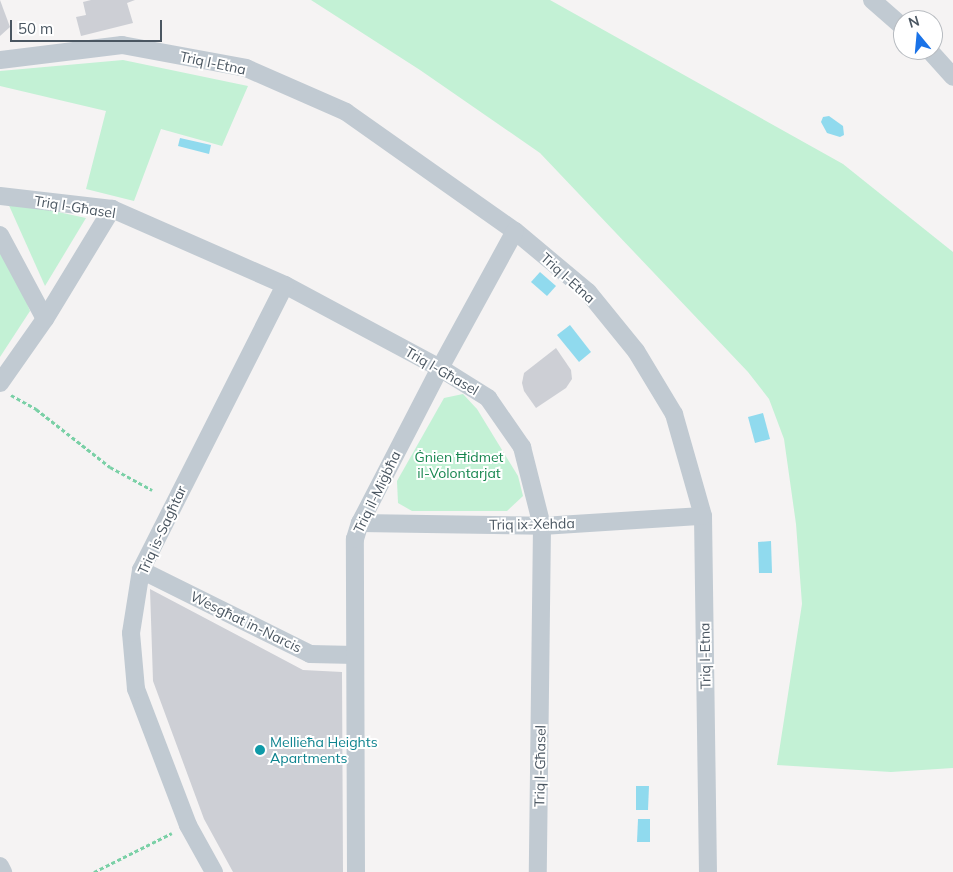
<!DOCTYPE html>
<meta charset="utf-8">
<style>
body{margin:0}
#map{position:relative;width:953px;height:872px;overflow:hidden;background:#f5f3f3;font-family:Mulish,sans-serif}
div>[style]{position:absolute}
.green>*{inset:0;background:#c3f1d5}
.water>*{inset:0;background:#90daee}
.building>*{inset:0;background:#cdcfd5}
.path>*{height:3px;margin-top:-1.5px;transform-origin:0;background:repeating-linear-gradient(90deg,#7ad0a6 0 4px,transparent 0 6.5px)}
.minor>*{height:18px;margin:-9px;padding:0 9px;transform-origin:9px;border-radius:9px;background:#c1cad2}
.dots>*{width:14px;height:14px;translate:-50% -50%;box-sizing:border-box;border:2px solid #fff;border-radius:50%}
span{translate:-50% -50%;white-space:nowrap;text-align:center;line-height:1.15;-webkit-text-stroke:4px #fff;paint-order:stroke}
.street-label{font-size:14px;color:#4a5661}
.park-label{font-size:14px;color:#17864f}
.culture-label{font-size:14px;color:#0d838f}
.left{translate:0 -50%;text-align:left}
.north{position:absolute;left:893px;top:10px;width:50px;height:50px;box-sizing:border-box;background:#fff;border:1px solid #b7bbc0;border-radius:50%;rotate:343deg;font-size:14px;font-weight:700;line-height:20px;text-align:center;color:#4a5661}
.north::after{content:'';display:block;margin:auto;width:18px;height:22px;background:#1a73e8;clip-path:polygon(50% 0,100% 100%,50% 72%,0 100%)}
.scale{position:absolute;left:10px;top:20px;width:152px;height:22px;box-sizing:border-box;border:2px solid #4a5661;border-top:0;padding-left:6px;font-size:15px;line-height:18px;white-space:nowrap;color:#4a5661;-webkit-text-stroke:4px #fff;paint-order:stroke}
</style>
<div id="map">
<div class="green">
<i style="clip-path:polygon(311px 0,550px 0,843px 164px,953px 252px,953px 768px,891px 772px,777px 765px,802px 604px,796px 524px,784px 439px,769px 399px,748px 372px,540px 153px,420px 70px)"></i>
<i style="clip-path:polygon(123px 60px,248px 86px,222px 146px,161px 129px,134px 201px,86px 189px,106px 111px,0 86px,0 71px)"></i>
<i style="clip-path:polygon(7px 201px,86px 218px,45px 286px)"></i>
<i style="clip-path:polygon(0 234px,30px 311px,0 357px)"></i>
<i style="clip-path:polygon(463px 394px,477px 409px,518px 476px,523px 496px,507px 511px,412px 511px,398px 503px,397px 481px,444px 398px)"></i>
</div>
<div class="water">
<i style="clip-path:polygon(829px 116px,843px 126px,844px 135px,840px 137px,827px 133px,821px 122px,823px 117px)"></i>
<i style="clip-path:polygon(180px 138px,211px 145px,209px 154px,178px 146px)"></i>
<i style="clip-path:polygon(540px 272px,556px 286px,547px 296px,531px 282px)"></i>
<i style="clip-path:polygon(570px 325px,591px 352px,579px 362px,557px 335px)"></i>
<i style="clip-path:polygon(763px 413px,770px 439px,755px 443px,748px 417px)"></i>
<i style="clip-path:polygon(771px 541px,772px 573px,759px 573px,758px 542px)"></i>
<i style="clip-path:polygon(636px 786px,649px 786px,648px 810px,636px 810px)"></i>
<i style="clip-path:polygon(638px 819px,650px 819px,650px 842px,637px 842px)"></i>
</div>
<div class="building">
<i style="clip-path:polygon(0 0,10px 27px,0 36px)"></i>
<i style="clip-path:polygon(91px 0,135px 0,127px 3px,133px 23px,81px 36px,76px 17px,86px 15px,83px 2px)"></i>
<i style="clip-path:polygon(556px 348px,571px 370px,572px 379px,566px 388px,536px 408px,524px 391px,522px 383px,524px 373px)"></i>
<i style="clip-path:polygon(150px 589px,303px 670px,342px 672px,343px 872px,233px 872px,204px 819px,153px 681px)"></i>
</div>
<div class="path">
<i style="left:11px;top:395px;width:29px;rotate:29deg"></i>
<i style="left:36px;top:409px;width:94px;rotate:38.1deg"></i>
<i style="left:110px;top:467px;width:48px;rotate:28.7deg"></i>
<i style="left:94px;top:872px;width:87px;rotate:-26.6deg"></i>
</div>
<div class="minor">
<i style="left:872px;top:0;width:41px;rotate:41.1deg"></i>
<i style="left:929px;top:50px;width:36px;rotate:48deg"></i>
<i style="left:0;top:60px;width:123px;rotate:-7deg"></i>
<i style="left:122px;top:45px;width:126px;rotate:10.5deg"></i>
<i style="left:246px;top:68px;width:109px;rotate:23.7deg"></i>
<i style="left:346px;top:112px;width:207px;rotate:35.2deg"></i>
<i style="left:515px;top:231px;width:95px;rotate:39.9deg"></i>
<i style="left:588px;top:292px;width:76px;rotate:50.9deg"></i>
<i style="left:636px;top:351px;width:74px;rotate:58.9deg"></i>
<i style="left:674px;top:414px;width:106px;rotate:74.1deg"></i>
<i style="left:703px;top:516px;width:356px;rotate:89.2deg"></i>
<i style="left:0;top:196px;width:113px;rotate:6.6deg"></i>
<i style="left:112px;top:209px;width:189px;rotate:23.7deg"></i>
<i style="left:285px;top:285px;width:176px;rotate:28.2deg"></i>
<i style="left:440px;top:368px;width:57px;rotate:32deg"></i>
<i style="left:488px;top:398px;width:60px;rotate:55.2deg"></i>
<i style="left:522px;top:447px;width:81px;rotate:75.8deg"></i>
<i style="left:542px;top:526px;width:346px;rotate:90.7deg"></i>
<i style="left:0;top:235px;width:95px;rotate:61.8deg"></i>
<i style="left:0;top:383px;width:78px;rotate:-54.9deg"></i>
<i style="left:45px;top:319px;width:129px;rotate:-58.7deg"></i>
<i style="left:360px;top:523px;width:182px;rotate:0.9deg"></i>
<i style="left:542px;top:526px;width:161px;rotate:-3.6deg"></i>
<i style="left:141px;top:570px;width:189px;rotate:26.4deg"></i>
<i style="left:310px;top:654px;width:45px;rotate:1.3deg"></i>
<i style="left:0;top:866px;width:7px;rotate:63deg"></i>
<i style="left:214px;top:872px;width:54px;rotate:-119deg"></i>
<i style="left:188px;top:825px;width:146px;rotate:-110.9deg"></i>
<i style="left:136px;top:689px;width:56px;rotate:-95.1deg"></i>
<i style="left:131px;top:633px;width:64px;rotate:-81deg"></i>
<i style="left:141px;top:570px;width:319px;rotate:-63.2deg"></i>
<i style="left:356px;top:872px;width:333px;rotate:-90.2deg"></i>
<i style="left:355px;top:539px;width:17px;rotate:-73deg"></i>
<i style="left:360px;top:523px;width:174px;rotate:-62.7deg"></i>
<i style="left:440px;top:368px;width:156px;rotate:-61.3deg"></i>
</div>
<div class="dots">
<i style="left:260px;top:750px;background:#0f9aa8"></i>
</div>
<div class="street-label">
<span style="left:213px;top:63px;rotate:12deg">Triq l-Etna</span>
<span style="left:75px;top:207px;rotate:9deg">Triq l-Għasel</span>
<span style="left:568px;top:278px;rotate:42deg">Triq l-Etna</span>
<span style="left:442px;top:371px;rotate:30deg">Triq l-Għasel</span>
<span style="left:377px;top:492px;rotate:-64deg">Triq il-Miġbħa</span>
<span style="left:532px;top:524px;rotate:-1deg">Triq ix-Xehda</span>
<span style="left:162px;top:530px;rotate:-65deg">Triq is-Sagħtar</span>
<span style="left:246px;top:622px;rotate:26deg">Wesgħat in-Narcis</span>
<span style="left:705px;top:656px;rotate:-91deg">Triq l-Etna</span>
<span style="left:540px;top:766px;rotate:-89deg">Triq l-Għasel</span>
</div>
<div class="park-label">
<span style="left:459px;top:465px">Ġnien Ħidmet<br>il-Volontarjat</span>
</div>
<div class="culture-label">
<span class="left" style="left:270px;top:750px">Mellieħa Heights<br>Apartments</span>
</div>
<div class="north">N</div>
<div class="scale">50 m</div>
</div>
